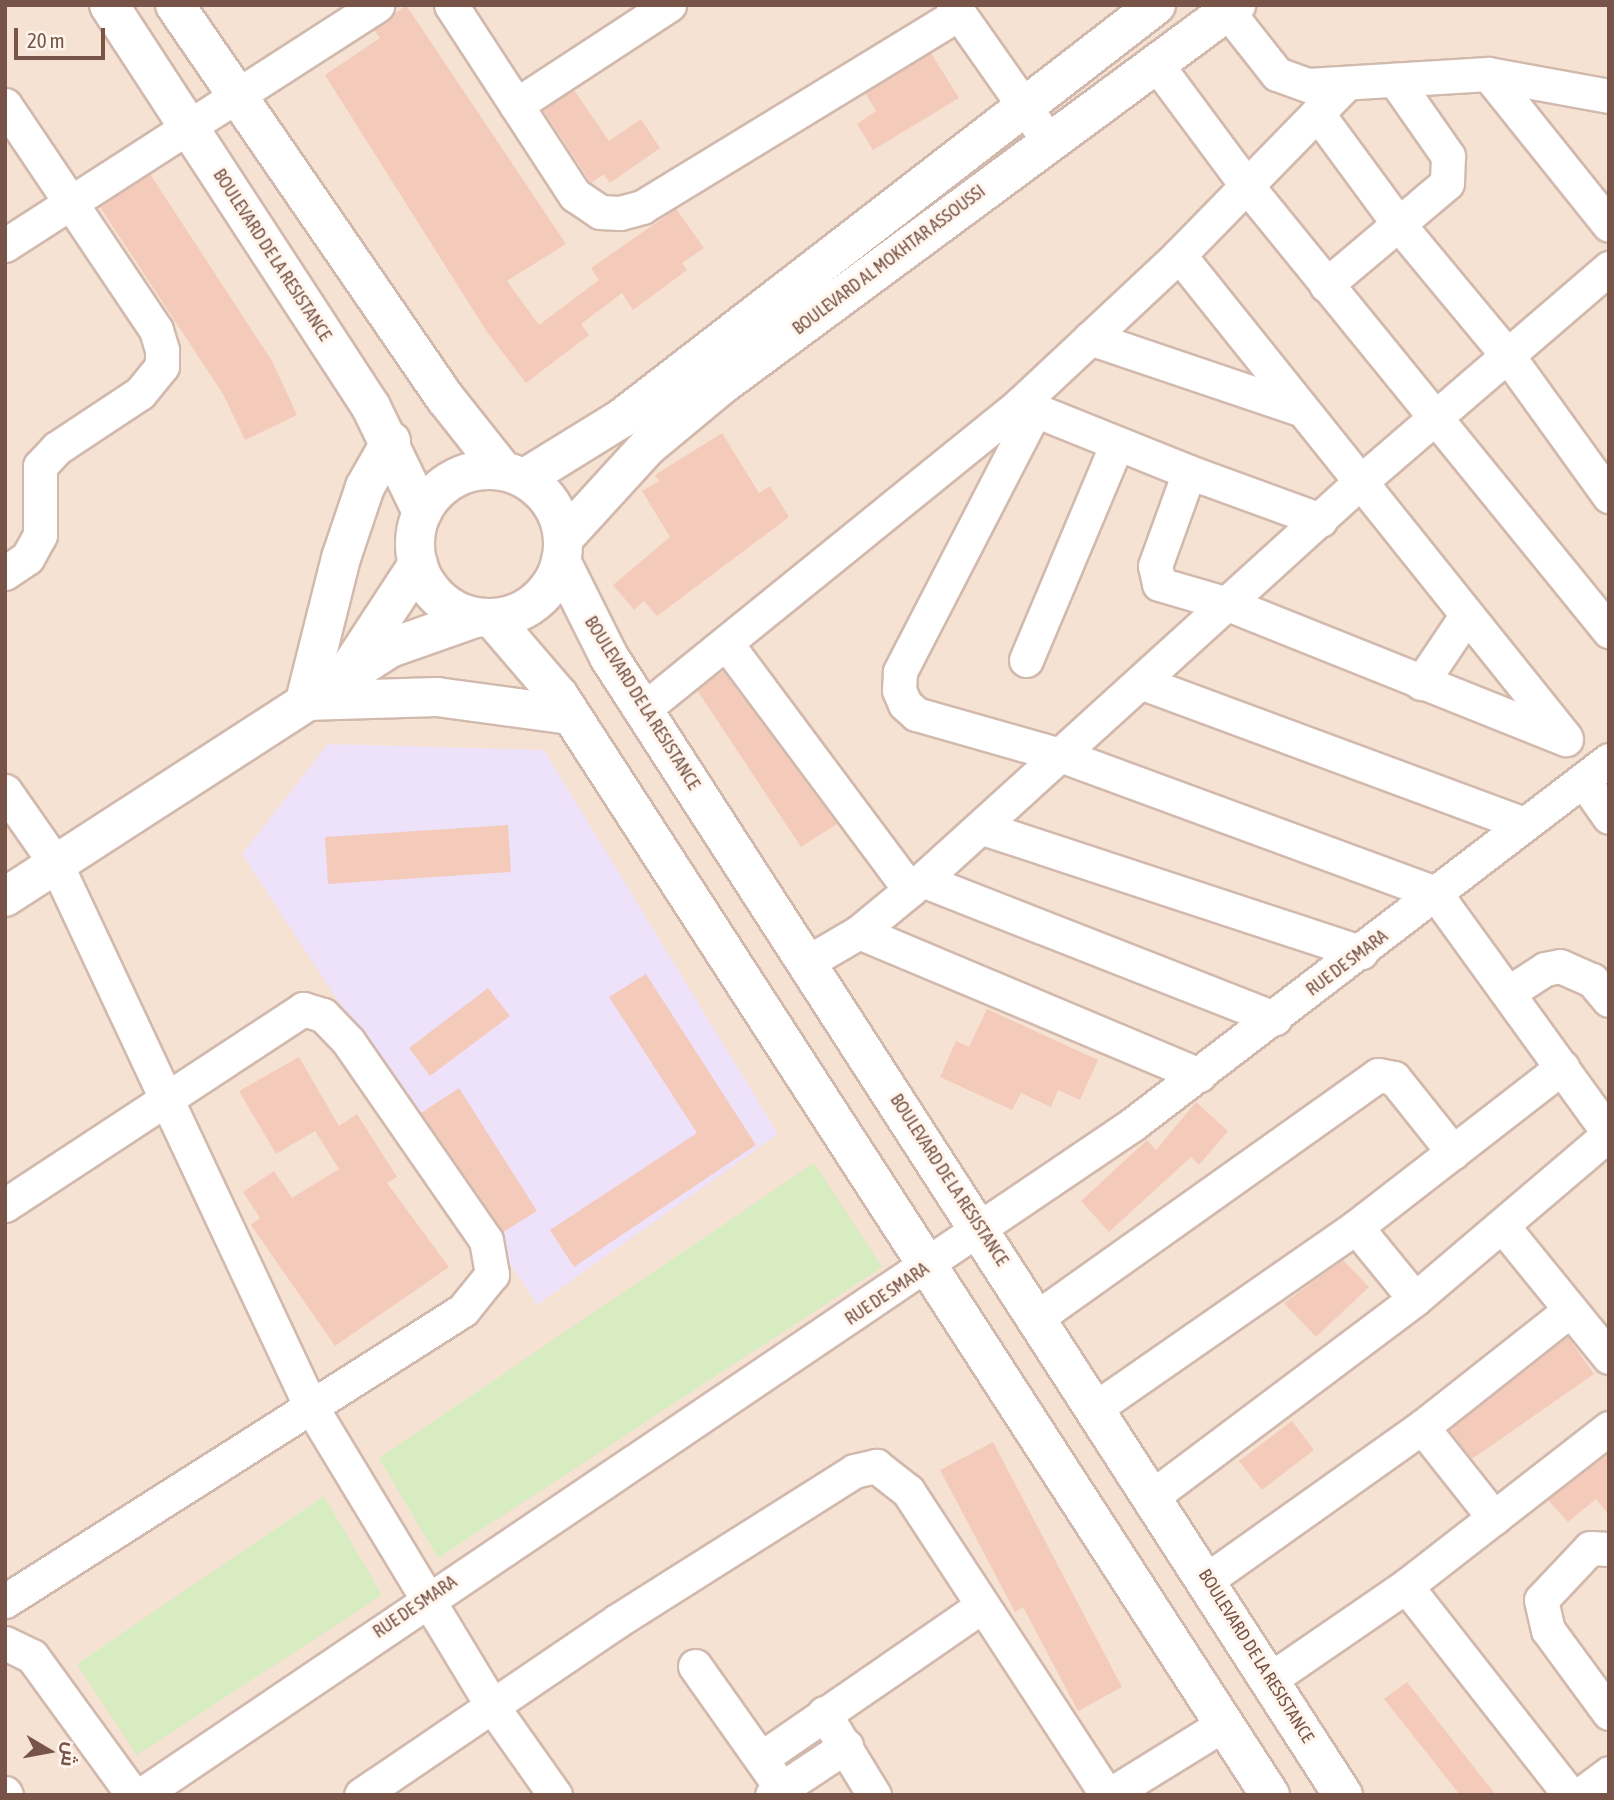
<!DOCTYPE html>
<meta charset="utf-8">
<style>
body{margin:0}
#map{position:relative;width:1614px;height:1800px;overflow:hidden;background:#fdf1e5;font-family:"Asap Condensed",Cairo,sans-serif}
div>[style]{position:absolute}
.residential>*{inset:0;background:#f5e2d3}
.education>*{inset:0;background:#eee1fa}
.green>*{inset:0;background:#d8ecc2}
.building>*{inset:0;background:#f4cbbb}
.roads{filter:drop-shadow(2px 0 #d2b9ad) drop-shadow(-2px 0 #d2b9ad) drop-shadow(0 2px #d2b9ad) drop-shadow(0 -2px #d2b9ad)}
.street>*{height:33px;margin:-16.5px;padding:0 16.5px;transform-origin:16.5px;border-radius:16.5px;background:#fff}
.secondary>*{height:38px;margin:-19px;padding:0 19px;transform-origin:19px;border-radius:19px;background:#fff}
.secondary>.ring{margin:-19px;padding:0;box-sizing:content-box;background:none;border:38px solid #fff;border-radius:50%}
span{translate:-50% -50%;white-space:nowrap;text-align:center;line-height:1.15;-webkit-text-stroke:6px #fff5ec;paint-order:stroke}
.street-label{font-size:18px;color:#785448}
.frame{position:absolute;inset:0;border:7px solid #785448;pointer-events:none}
.north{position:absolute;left:14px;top:1716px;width:70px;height:70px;-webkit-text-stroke:5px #fff5ec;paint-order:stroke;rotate:100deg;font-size:19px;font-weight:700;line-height:28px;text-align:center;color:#785448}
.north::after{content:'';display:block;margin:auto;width:24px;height:32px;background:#785448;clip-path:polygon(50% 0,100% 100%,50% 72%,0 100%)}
.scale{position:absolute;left:14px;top:28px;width:91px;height:32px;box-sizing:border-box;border:4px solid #785448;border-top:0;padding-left:9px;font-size:21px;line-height:24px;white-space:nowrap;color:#785448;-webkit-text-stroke:5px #fff5ec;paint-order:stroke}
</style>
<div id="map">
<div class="residential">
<i style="clip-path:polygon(5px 5px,1609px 5px,1609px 1795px,5px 1795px)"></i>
</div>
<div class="education">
<i style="clip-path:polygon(328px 744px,544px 750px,778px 1134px,537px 1305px,242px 854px)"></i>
</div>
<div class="green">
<i style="clip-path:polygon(814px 1163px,882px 1267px,438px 1558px,379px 1458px)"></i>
<i style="clip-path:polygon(324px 1496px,382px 1595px,137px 1755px,77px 1664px)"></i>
</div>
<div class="building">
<i style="clip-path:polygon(406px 5px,566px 244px,507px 281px,539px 325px,599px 280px,591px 268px,676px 209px,704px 248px,682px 263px,687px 270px,633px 310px,622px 293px,581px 324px,589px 335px,526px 383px,487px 332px,325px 75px,380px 38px,374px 30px)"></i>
<i style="clip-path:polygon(931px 53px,959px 98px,873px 150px,857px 124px,876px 111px,865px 93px)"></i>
<i style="clip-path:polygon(574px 90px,609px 141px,641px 119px,660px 148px,610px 183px,604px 174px,591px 183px,543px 110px)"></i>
<i style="clip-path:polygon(150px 174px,272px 361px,297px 415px,245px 440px,223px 394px,100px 207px)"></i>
<i style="clip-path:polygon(722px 433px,759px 493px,770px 486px,789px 517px,657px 616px,644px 601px,634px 610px,613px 585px,670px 537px,642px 491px,659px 481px,655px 475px)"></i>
<i style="clip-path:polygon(723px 671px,837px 824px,801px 847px,697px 690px)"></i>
<i style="clip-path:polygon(508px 825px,511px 872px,328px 884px,325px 837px)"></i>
<i style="clip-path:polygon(646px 974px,756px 1145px,574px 1267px,550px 1230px,697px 1133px,609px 997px)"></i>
<i style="clip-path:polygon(488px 988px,510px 1016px,430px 1076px,409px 1048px)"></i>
<i style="clip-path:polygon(987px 1009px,1098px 1060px,1080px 1100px,1058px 1090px,1051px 1107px,1021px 1093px,1012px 1110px,940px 1077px,956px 1041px,969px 1047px)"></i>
<i style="clip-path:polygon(299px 1057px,339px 1126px,357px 1114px,397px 1177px,387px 1183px,449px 1267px,335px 1346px,251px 1225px,260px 1218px,243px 1192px,274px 1171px,292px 1198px,339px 1169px,315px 1131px,276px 1154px,239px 1091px)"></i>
<i style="clip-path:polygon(459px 1088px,537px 1211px,503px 1232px,421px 1113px)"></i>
<i style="clip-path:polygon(1196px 1102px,1228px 1131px,1199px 1165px,1191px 1157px,1109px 1232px,1081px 1201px,1147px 1140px,1156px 1150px)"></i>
<i style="clip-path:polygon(1343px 1260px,1369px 1287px,1316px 1337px,1284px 1303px)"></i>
<i style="clip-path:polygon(1568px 1337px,1594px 1374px,1472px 1459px,1449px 1430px)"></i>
<i style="clip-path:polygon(1292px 1421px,1314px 1450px,1262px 1490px,1239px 1461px)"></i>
<i style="clip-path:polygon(993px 1442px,1122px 1687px,1078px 1711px,1023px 1607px,1015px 1612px,940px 1470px)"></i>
<i style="clip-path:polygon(1609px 1453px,1609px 1515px,1596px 1499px,1568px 1522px,1548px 1500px)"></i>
<i style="clip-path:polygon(1407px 1682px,1496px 1795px,1460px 1795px,1384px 1699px)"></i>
</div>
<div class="roads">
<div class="street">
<i style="left:451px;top:5px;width:227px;rotate:56.9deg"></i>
<i style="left:575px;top:195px;width:30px;rotate:34deg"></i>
<i style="left:600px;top:212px;width:20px;rotate:3deg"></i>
<i style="left:620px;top:213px;width:23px;rotate:-15deg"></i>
<i style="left:642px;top:207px;width:370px;rotate:-31.4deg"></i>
<i style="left:953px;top:5px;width:165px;rotate:54.9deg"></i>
<i style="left:1228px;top:12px;width:79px;rotate:51.7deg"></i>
<i style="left:1277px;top:74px;width:33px;rotate:20deg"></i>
<i style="left:1308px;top:85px;width:180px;rotate:-3.5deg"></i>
<i style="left:1488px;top:74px;width:123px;rotate:10.3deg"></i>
<i style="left:1157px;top:65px;width:151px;rotate:53.4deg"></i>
<i style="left:1247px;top:186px;width:574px;rotate:50.87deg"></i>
<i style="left:1488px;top:74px;width:193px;rotate:51.3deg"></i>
<i style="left:5px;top:105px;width:271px;rotate:56.1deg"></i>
<i style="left:156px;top:330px;width:21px;rotate:73deg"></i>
<i style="left:162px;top:350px;width:16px;rotate:90deg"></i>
<i style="left:162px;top:366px;width:35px;rotate:129deg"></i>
<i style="left:140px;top:393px;width:100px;rotate:146.5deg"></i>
<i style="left:57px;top:448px;width:25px;rotate:133deg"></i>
<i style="left:40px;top:466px;width:69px;rotate:90deg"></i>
<i style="left:40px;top:535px;width:26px;rotate:119deg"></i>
<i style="left:27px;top:558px;width:27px;rotate:146deg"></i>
<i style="left:516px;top:105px;width:183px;rotate:-33.2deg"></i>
<i style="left:1317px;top:113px;width:140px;rotate:53.7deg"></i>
<i style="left:1400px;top:226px;width:169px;rotate:50.3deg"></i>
<i style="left:1508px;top:356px;width:173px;rotate:54.2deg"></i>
<i style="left:5px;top:245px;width:443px;rotate:-32.8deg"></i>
<i style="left:1179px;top:255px;width:618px;rotate:51.31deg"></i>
<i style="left:1326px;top:285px;width:158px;rotate:-40.1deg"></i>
<i style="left:1447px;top:183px;width:27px;rotate:-88deg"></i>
<i style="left:1448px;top:156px;width:93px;rotate:-124.9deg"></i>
<i style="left:1090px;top:338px;width:222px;rotate:18.7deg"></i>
<i style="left:1020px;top:404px;width:182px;rotate:21.9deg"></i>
<i style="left:1189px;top:472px;width:100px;rotate:109.9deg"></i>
<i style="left:1155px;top:566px;width:18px;rotate:77deg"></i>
<i style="left:1159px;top:584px;width:72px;rotate:16.2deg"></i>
<i style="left:1228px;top:604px;width:364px;rotate:21.8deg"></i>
<i style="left:1035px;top:410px;width:295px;rotate:117.3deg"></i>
<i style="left:900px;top:672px;width:18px;rotate:93deg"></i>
<i style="left:899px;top:690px;width:15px;rotate:67deg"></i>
<i style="left:905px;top:704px;width:15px;rotate:42deg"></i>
<i style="left:916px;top:714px;width:153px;rotate:15.9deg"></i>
<i style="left:1063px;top:756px;width:396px;rotate:20.2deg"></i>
<i style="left:1435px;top:893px;width:296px;rotate:54.1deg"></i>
<i style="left:1189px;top:472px;width:140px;rotate:20.1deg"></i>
<i style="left:726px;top:643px;width:308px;rotate:53.3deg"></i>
<i style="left:1026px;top:660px;width:235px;rotate:-67.2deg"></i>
<i style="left:1143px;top:683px;width:404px;rotate:20.3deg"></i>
<i style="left:1421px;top:683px;width:81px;rotate:-56.1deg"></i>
<i style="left:645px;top:708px;width:483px;rotate:-39deg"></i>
<i style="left:1020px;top:404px;width:218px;rotate:-43.1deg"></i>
<i style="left:1179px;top:255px;width:239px;rotate:-45.7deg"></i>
<i style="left:1583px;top:780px;width:45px;rotate:54.9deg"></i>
<i style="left:5px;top:791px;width:89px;rotate:55.1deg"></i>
<i style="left:56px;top:864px;width:598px;rotate:64.85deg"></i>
<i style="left:310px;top:1405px;width:352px;rotate:58.8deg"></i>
<i style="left:492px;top:1706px;width:109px;rotate:54.7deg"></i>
<i style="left:983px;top:828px;width:398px;rotate:18.2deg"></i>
<i style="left:922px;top:880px;width:379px;rotate:21.4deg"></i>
<i style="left:859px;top:932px;width:369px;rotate:22.8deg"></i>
<i style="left:806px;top:963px;width:61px;rotate:-30.3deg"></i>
<i style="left:859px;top:932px;width:82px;rotate:-39.5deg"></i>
<i style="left:922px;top:880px;width:590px;rotate:-42.25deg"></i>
<i style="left:1359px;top:483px;width:330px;rotate:-40.7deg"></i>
<i style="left:1508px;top:993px;width:44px;rotate:-33deg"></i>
<i style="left:1545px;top:969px;width:15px;rotate:-11deg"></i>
<i style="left:1560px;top:966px;width:35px;rotate:24deg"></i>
<i style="left:1592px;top:980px;width:26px;rotate:50deg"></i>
<i style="left:5px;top:1205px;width:357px;rotate:-33.3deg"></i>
<i style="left:303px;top:1009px;width:21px;rotate:17deg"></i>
<i style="left:323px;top:1015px;width:36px;rotate:46deg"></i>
<i style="left:348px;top:1041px;width:242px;rotate:55.3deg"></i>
<i style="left:486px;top:1240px;width:35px;rotate:80deg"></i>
<i style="left:492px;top:1274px;width:46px;rotate:128.9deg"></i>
<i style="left:463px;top:1310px;width:543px;rotate:147.57deg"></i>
<i style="left:1356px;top:1227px;width:93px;rotate:50.7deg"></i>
<i style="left:1504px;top:1228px;width:166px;rotate:50.9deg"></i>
<i style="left:1039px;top:1316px;width:416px;rotate:-35.4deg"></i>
<i style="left:1378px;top:1075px;width:16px;rotate:11deg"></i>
<i style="left:1394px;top:1078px;width:95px;rotate:51.4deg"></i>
<i style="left:1097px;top:1407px;width:315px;rotate:-34.8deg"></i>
<i style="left:1356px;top:1227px;width:261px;rotate:-37.8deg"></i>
<i style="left:1422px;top:1427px;width:116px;rotate:51.6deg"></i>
<i style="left:1154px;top:1495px;width:326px;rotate:-36.9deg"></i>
<i style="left:1415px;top:1299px;width:255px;rotate:-40.4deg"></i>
<i style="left:1609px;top:1549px;width:19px;rotate:-177deg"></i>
<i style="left:1590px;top:1548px;width:71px;rotate:133.3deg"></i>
<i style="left:1541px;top:1600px;width:31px;rotate:77deg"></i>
<i style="left:1548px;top:1630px;width:103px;rotate:53.7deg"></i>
<i style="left:1208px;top:1579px;width:262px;rotate:-35.4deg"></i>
<i style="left:1422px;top:1427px;width:189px;rotate:-38.3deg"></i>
<i style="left:1406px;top:1586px;width:266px;rotate:51.9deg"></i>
<i style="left:5px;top:1643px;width:30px;rotate:26deg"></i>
<i style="left:32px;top:1656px;width:172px;rotate:54deg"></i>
<i style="left:695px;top:1666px;width:151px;rotate:54.7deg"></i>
<i style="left:1272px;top:1678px;width:163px;rotate:-34.5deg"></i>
<i style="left:1406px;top:1586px;width:257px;rotate:-37.9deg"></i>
<i style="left:824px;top:1713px;width:96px;rotate:58.6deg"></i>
<i style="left:763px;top:1757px;width:266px;rotate:-34.6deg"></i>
<i style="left:5px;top:1793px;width:2px;rotate:63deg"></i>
<i style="left:141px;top:1795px;width:1198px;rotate:-34.07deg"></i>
<i style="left:1133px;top:1124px;width:599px;rotate:-37.41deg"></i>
<i style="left:361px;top:1795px;width:310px;rotate:-34.2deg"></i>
<i style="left:617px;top:1621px;width:280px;rotate:-32.3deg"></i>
<i style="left:854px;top:1471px;width:23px;rotate:-13deg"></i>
<i style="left:876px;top:1466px;width:41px;rotate:38deg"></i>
<i style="left:908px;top:1491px;width:363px;rotate:56.8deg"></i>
<i style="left:772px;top:1795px;width:89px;rotate:-33.5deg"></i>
<i style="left:1109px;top:1795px;width:135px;rotate:-31.7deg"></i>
<i style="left:1580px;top:1795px;width:36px;rotate:-37deg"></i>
</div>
<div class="secondary">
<i style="left:109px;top:5px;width:480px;rotate:56.9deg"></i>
<i style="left:371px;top:407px;width:117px;rotate:64.1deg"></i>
<i style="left:175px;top:5px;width:478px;rotate:55.5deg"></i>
<i style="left:446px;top:399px;width:92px;rotate:51.6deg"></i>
<i style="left:391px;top:441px;width:53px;rotate:119.5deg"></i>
<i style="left:365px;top:487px;width:75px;rotate:108.7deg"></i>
<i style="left:341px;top:558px;width:147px;rotate:104.1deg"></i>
<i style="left:305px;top:701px;width:132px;rotate:-1.7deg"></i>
<i style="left:437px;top:697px;width:134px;rotate:7.7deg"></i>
<i class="ring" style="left:415px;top:470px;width:110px;height:110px"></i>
<i style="left:525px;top:478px;width:114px;rotate:-31.7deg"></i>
<i style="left:622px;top:418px;width:675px;rotate:-37.72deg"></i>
<i style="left:563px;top:539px;width:126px;rotate:-47.6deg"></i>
<i style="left:648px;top:446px;width:97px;rotate:-39.6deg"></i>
<i style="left:723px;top:384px;width:638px;rotate:-36.46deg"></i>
<i style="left:561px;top:561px;width:107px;rotate:63.4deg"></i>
<i style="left:609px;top:657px;width:1354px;rotate:57.18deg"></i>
<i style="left:493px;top:619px;width:101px;rotate:49.4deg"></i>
<i style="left:559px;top:696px;width:1309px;rotate:57.1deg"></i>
<i style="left:350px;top:668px;width:124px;rotate:-56.8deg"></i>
<i style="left:5px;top:897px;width:459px;rotate:-32.9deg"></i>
<i style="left:390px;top:648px;width:90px;rotate:-19.4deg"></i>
</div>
</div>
<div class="street-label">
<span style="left:272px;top:255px;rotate:57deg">BOULEVARD DE LA RESISTANCE</span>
<span style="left:889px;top:260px;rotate:-37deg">BOULEVARD AL MOKHTAR ASSOUSSI</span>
<span style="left:642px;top:703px;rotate:58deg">BOULEVARD DE LA RESISTANCE</span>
<span style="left:1347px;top:963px;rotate:-37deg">RUE DE SMARA</span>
<span style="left:949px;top:1180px;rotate:57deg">BOULEVARD DE LA RESISTANCE</span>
<span style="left:887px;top:1294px;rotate:-34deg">RUE DE SMARA</span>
<span style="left:415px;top:1607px;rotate:-34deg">RUE DE SMARA</span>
<span style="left:1256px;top:1656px;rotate:58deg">BOULEVARD DE LA RESISTANCE</span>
</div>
<div class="frame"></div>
<div class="north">ش</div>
<div class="scale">20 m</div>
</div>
